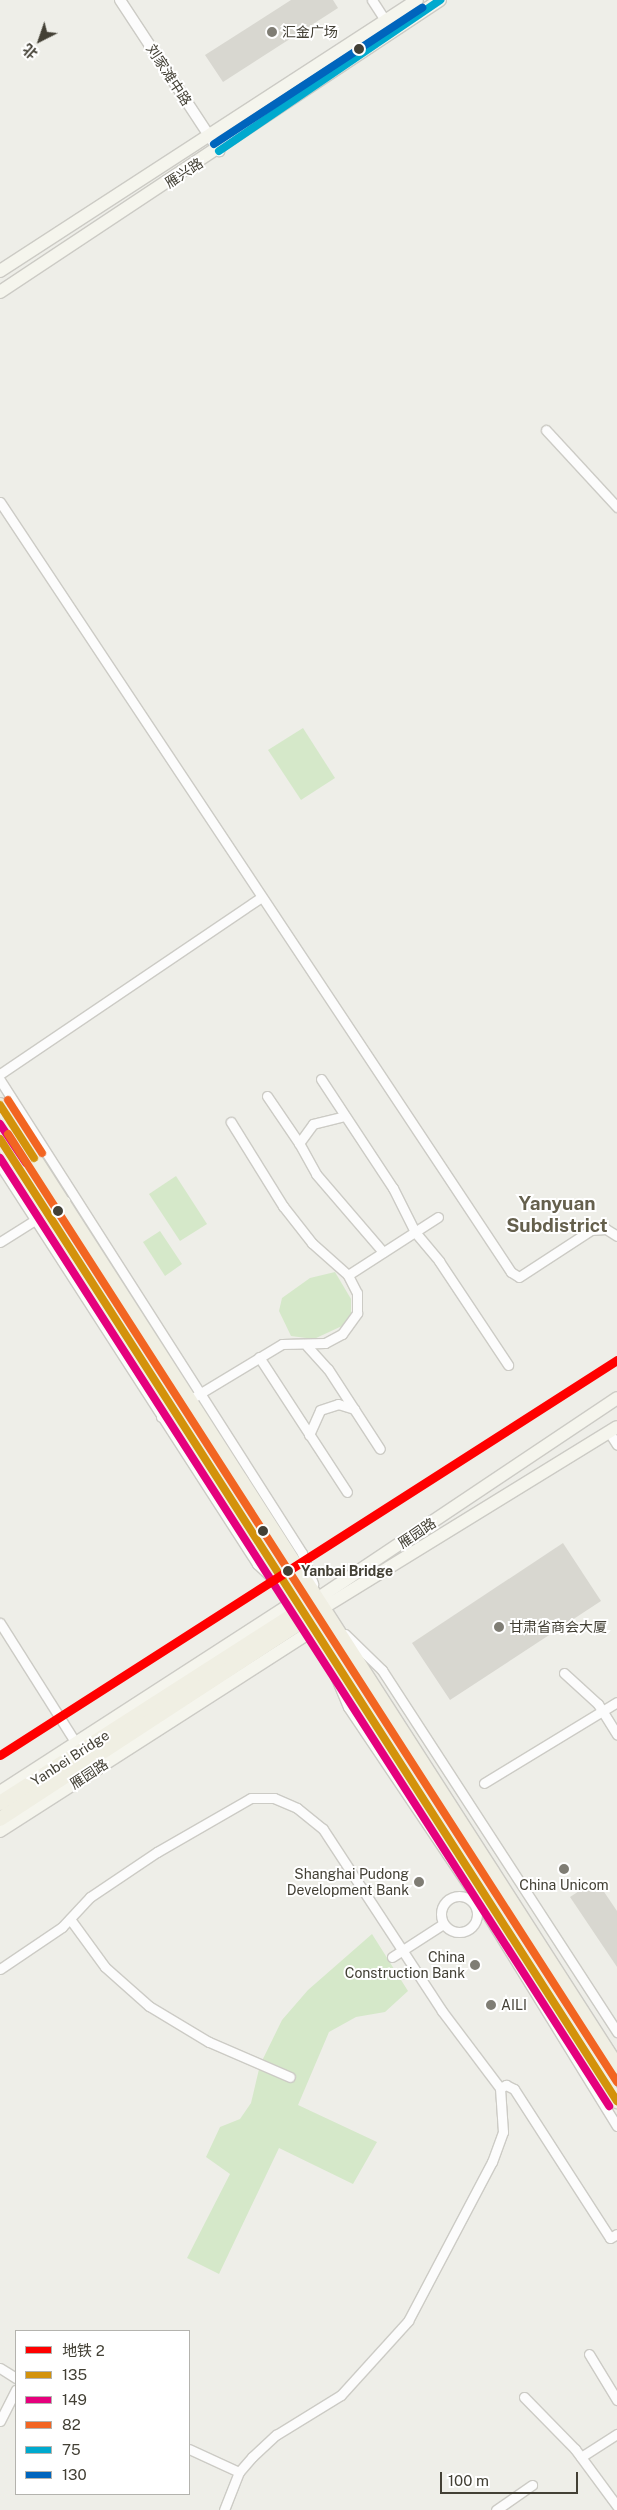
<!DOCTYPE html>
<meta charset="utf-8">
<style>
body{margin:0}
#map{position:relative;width:617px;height:2510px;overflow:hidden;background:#eeeee8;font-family:"Public Sans","Noto Sans SC",sans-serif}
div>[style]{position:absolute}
.green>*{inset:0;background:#d5e8c9}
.building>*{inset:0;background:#d8d7d0}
.roads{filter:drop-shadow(1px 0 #cccbc5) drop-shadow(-1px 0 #cccbc5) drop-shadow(0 1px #cccbc5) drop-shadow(0 -1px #cccbc5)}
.minor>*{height:9px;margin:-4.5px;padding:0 4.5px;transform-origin:4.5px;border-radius:4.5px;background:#fcfcfc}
.minor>.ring{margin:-4.5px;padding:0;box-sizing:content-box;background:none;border:9px solid #fcfcfc;border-radius:50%}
.tertiary>*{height:10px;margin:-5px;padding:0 5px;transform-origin:5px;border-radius:5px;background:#fcfcfc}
.secondary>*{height:12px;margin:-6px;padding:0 6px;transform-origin:6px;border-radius:6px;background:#f5f5ed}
.primary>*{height:14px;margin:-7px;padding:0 7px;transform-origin:7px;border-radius:7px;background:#f0efe3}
.bus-1>*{height:8px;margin:-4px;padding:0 4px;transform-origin:4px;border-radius:4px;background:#d3920b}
.bus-2>*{height:8px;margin:-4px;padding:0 4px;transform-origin:4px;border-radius:4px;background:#e5007d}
.bus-3>*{height:8px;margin:-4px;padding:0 4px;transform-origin:4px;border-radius:4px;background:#f26522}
.bus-4>*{height:8px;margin:-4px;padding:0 4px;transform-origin:4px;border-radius:4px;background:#00a9ce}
.bus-5>*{height:8px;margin:-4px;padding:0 4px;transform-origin:4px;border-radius:4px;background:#0065bd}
.metro-1>*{height:9px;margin:-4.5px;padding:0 4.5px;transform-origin:4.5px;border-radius:4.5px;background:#f00}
.dots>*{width:14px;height:14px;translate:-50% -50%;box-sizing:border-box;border:2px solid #fff;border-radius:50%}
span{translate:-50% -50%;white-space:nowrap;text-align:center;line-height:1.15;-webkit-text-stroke:4px #fff;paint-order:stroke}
.poi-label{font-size:14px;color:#434035}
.left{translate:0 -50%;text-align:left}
.right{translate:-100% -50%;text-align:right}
.street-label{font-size:14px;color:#434035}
.stop-label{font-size:14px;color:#434035;font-weight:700}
.district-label{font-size:19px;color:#65604d;font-weight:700}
.legend{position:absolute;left:15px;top:2330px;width:175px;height:165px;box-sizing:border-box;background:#fff;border:1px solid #b4b3ae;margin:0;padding:6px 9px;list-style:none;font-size:15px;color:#434035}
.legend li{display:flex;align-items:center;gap:10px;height:25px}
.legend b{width:25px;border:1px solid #b4b3ae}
.north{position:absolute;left:15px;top:15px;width:50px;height:50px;-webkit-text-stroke:4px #fff;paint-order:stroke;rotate:221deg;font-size:14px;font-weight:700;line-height:20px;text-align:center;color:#434035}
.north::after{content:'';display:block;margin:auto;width:18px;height:22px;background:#434035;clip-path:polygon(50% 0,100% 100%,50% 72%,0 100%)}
.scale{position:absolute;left:440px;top:2472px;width:138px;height:22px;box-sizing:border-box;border:2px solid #434035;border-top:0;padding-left:6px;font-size:15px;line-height:18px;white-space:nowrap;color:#434035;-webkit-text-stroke:4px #fff;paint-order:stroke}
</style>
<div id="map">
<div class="green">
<i style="clip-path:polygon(303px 728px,335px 778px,301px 800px,268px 750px)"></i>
<i style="clip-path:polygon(176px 1176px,207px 1224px,180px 1241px,149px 1194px)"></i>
<i style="clip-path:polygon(160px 1231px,182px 1264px,165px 1276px,143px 1242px)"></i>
<i style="clip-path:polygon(335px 1272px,351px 1299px,351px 1314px,342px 1326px,314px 1339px,291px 1336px,279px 1311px,282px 1298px,310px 1278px)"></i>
<i style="clip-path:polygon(372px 1934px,408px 1991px,385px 2012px,356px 2017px,329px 2032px,298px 2105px,377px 2142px,353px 2184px,279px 2148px,219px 2274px,187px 2258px,230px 2174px,206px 2157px,220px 2127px,240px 2119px,251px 2103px,260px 2065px,282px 2020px,308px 1990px)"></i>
</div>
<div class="building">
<i style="clip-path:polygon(291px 0,333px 0,338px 8px,223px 82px,205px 55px)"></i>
<i style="clip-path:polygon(563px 1543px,601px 1601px,450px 1700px,412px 1643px)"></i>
<i style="clip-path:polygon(596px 1880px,617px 1911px,617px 1967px,570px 1897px)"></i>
</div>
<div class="roads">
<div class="minor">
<i style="left:372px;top:0;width:30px;rotate:57deg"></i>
<i style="left:546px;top:430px;width:105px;rotate:47.3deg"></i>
<i style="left:0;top:502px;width:924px;rotate:56.43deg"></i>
<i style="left:511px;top:1272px;width:9px;rotate:32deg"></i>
<i style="left:519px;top:1277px;width:86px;rotate:-33.1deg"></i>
<i style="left:591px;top:1230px;width:15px;rotate:-4deg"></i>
<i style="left:606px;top:1229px;width:13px;rotate:32deg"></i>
<i style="left:0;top:1074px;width:315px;rotate:-34.1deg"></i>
<i style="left:321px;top:1079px;width:131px;rotate:56.6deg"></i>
<i style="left:393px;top:1188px;width:49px;rotate:63.4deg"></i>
<i style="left:415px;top:1232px;width:38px;rotate:50deg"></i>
<i style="left:439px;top:1261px;width:125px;rotate:56.4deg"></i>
<i style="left:0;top:1080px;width:561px;rotate:57.44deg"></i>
<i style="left:302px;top:1553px;width:33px;rotate:70deg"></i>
<i style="left:267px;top:1096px;width:57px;rotate:55.8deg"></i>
<i style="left:345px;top:1116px;width:33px;rotate:166deg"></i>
<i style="left:313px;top:1124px;width:24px;rotate:126deg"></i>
<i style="left:299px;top:1143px;width:35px;rotate:61deg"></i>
<i style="left:316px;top:1174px;width:103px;rotate:49.3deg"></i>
<i style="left:0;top:1165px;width:475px;rotate:57.2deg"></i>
<i style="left:257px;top:1564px;width:35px;rotate:43deg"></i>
<i style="left:0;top:1242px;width:77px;rotate:-32.2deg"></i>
<i style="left:348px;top:1275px;width:107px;rotate:-32.8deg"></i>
<i style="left:307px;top:1346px;width:31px;rotate:48deg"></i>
<i style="left:328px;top:1369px;width:95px;rotate:57deg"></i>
<i style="left:259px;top:1357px;width:161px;rotate:56.9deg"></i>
<i style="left:161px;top:1417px;width:141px;rotate:-31.1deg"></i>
<i style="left:282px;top:1344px;width:43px;rotate:-1.3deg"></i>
<i style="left:325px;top:1343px;width:19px;rotate:-28deg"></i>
<i style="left:342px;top:1334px;width:26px;rotate:-54deg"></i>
<i style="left:357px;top:1313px;width:20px;rotate:-90deg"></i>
<i style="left:357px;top:1293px;width:20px;rotate:-117deg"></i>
<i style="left:348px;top:1275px;width:48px;rotate:-138.4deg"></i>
<i style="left:312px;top:1243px;width:47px;rotate:-128.1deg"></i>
<i style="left:283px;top:1206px;width:99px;rotate:-121.8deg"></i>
<i style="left:609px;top:1432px;width:15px;rotate:58deg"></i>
<i style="left:309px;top:1435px;width:27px;rotate:-66deg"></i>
<i style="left:320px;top:1410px;width:19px;rotate:-18deg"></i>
<i style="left:338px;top:1404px;width:17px;rotate:17deg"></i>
<i style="left:0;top:1623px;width:142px;rotate:57.7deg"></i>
<i style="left:345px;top:1634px;width:52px;rotate:44.2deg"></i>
<i style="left:382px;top:1670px;width:432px;rotate:57deg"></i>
<i style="left:328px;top:1659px;width:52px;rotate:67.4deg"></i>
<i style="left:348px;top:1707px;width:235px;rotate:56.1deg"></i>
<i style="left:479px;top:1902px;width:263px;rotate:58.4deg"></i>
<i style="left:564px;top:1673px;width:46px;rotate:42.4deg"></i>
<i style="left:598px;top:1704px;width:36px;rotate:58deg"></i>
<i style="left:484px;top:1783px;width:156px;rotate:-31.3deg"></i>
<i class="ring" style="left:441px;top:1896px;width:27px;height:27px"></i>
<i style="left:70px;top:1919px;width:59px;rotate:53.9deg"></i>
<i style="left:105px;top:1967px;width:59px;rotate:41.6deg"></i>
<i style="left:149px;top:2006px;width:70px;rotate:31deg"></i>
<i style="left:209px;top:2042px;width:88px;rotate:23.4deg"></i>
<i style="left:392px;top:1957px;width:61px;rotate:-32.9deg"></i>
<i style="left:0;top:1969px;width:75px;rotate:-34.1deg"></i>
<i style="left:62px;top:1927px;width:41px;rotate:-47deg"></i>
<i style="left:90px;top:1897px;width:81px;rotate:-33.9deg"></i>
<i style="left:157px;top:1852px;width:108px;rotate:-29.9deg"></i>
<i style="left:251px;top:1798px;width:23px"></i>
<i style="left:274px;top:1798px;width:25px;rotate:23deg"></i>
<i style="left:297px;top:1808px;width:33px;rotate:39deg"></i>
<i style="left:323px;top:1829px;width:217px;rotate:56.8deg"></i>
<i style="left:442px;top:2011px;width:96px;rotate:53deg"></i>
<i style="left:589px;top:2354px;width:54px;rotate:58.7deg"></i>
<i style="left:0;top:2368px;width:19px;rotate:32deg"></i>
<i style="left:524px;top:2397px;width:73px;rotate:45.6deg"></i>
<i style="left:575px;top:2449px;width:71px;rotate:53.6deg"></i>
<i style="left:0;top:2421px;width:35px;rotate:-63deg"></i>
<i style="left:189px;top:2449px;width:55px;rotate:24.7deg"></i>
<i style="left:581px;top:2457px;width:43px;rotate:-32.6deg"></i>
<i style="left:224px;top:2510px;width:41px;rotate:-68.5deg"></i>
<i style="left:239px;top:2472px;width:20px;rotate:-49deg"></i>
<i style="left:252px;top:2457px;width:33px;rotate:-43deg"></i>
<i style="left:276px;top:2435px;width:76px;rotate:-31.6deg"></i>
<i style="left:341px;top:2395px;width:100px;rotate:-47.8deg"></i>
<i style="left:408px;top:2321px;width:180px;rotate:-62.2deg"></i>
<i style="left:492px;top:2162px;width:32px;rotate:-70deg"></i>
<i style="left:503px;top:2132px;width:44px;rotate:-93.9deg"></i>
<i style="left:500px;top:2088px;width:7px;rotate:-27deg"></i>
<i style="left:506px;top:2085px;width:9px;rotate:27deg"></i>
<i style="left:514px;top:2089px;width:177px;rotate:57.2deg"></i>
<i style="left:610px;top:2238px;width:8px;rotate:-30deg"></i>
<i style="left:496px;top:2510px;width:44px;rotate:-34.8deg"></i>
</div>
<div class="tertiary">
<i style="left:120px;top:0;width:181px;rotate:56.7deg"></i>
</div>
<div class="secondary">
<i style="left:0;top:271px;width:497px;rotate:-33deg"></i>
<i style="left:0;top:292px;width:528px;rotate:-33.57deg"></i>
<i style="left:323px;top:1608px;width:345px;rotate:-31.6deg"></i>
<i style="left:302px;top:1609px;width:379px;rotate:-33.8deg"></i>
<i style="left:0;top:1792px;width:372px;rotate:-32.9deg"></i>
<i style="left:0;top:1831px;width:392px;rotate:-32.7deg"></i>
</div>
<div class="primary">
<i style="left:0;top:1105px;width:1142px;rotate:57.3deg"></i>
<i style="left:0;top:1139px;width:1143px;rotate:57.33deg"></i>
<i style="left:0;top:1803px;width:359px;rotate:-32.7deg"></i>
<i style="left:0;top:1819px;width:376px;rotate:-33.2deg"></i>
</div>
</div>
<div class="bus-1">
<i style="left:0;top:1105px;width:63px;rotate:57.3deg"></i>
<i style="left:0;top:1139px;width:1143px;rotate:57.33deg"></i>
</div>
<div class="bus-2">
<i style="left:0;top:1124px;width:47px;rotate:56.3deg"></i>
<i style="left:0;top:1158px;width:1127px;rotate:57.28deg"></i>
</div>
<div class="bus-3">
<i style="left:8px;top:1100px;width:63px;rotate:57.3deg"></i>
<i style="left:8px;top:1134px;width:1127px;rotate:57.28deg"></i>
</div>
<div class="bus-4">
<i style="left:219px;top:151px;width:268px;rotate:-34.3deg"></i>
</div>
<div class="bus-5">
<i style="left:214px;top:144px;width:249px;rotate:-33.2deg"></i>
</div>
<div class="metro-1">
<i style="left:0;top:1755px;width:733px;rotate:-32.63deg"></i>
</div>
<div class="dots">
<i style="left:272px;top:32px;background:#7f7d74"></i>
<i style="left:359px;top:49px;background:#434035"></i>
<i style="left:58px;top:1211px;background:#434035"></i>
<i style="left:263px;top:1531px;background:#434035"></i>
<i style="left:288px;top:1571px;background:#434035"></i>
<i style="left:499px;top:1627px;background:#7f7d74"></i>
<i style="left:564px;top:1869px;background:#7f7d74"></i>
<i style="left:419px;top:1882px;background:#7f7d74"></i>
<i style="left:475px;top:1965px;background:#7f7d74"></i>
<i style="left:491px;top:2005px;background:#7f7d74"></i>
</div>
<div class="poi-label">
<span class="left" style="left:282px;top:32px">汇金广场</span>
<span class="left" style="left:509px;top:1627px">甘肃省商会大厦</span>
<span class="right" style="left:409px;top:1882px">Shanghai Pudong<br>Development Bank</span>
<span style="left:564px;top:1885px">China Unicom</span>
<span class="right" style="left:465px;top:1965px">China<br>Construction Bank</span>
<span class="left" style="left:501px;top:2005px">AILI</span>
</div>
<div class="street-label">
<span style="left:169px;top:75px;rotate:57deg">刘家滩中路</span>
<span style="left:184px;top:173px;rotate:-33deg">雁兴路</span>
<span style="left:417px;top:1533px;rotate:-34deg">雁园路</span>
<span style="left:70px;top:1758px;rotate:-33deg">Yanbei Bridge</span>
<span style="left:89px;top:1774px;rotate:-33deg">雁园路</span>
</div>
<div class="stop-label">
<span class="left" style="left:301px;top:1571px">Yanbai Bridge</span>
</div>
<div class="district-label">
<span style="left:557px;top:1215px">Yanyuan<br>Subdistrict</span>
</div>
<ul class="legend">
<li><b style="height:6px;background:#f00"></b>地铁 2</li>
<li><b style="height:6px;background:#d3920b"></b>135</li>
<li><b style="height:6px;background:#e5007d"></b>149</li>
<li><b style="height:6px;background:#f26522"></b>82</li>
<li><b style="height:6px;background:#00a9ce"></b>75</li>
<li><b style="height:6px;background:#0065bd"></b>130</li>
</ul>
<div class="north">北</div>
<div class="scale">100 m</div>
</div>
